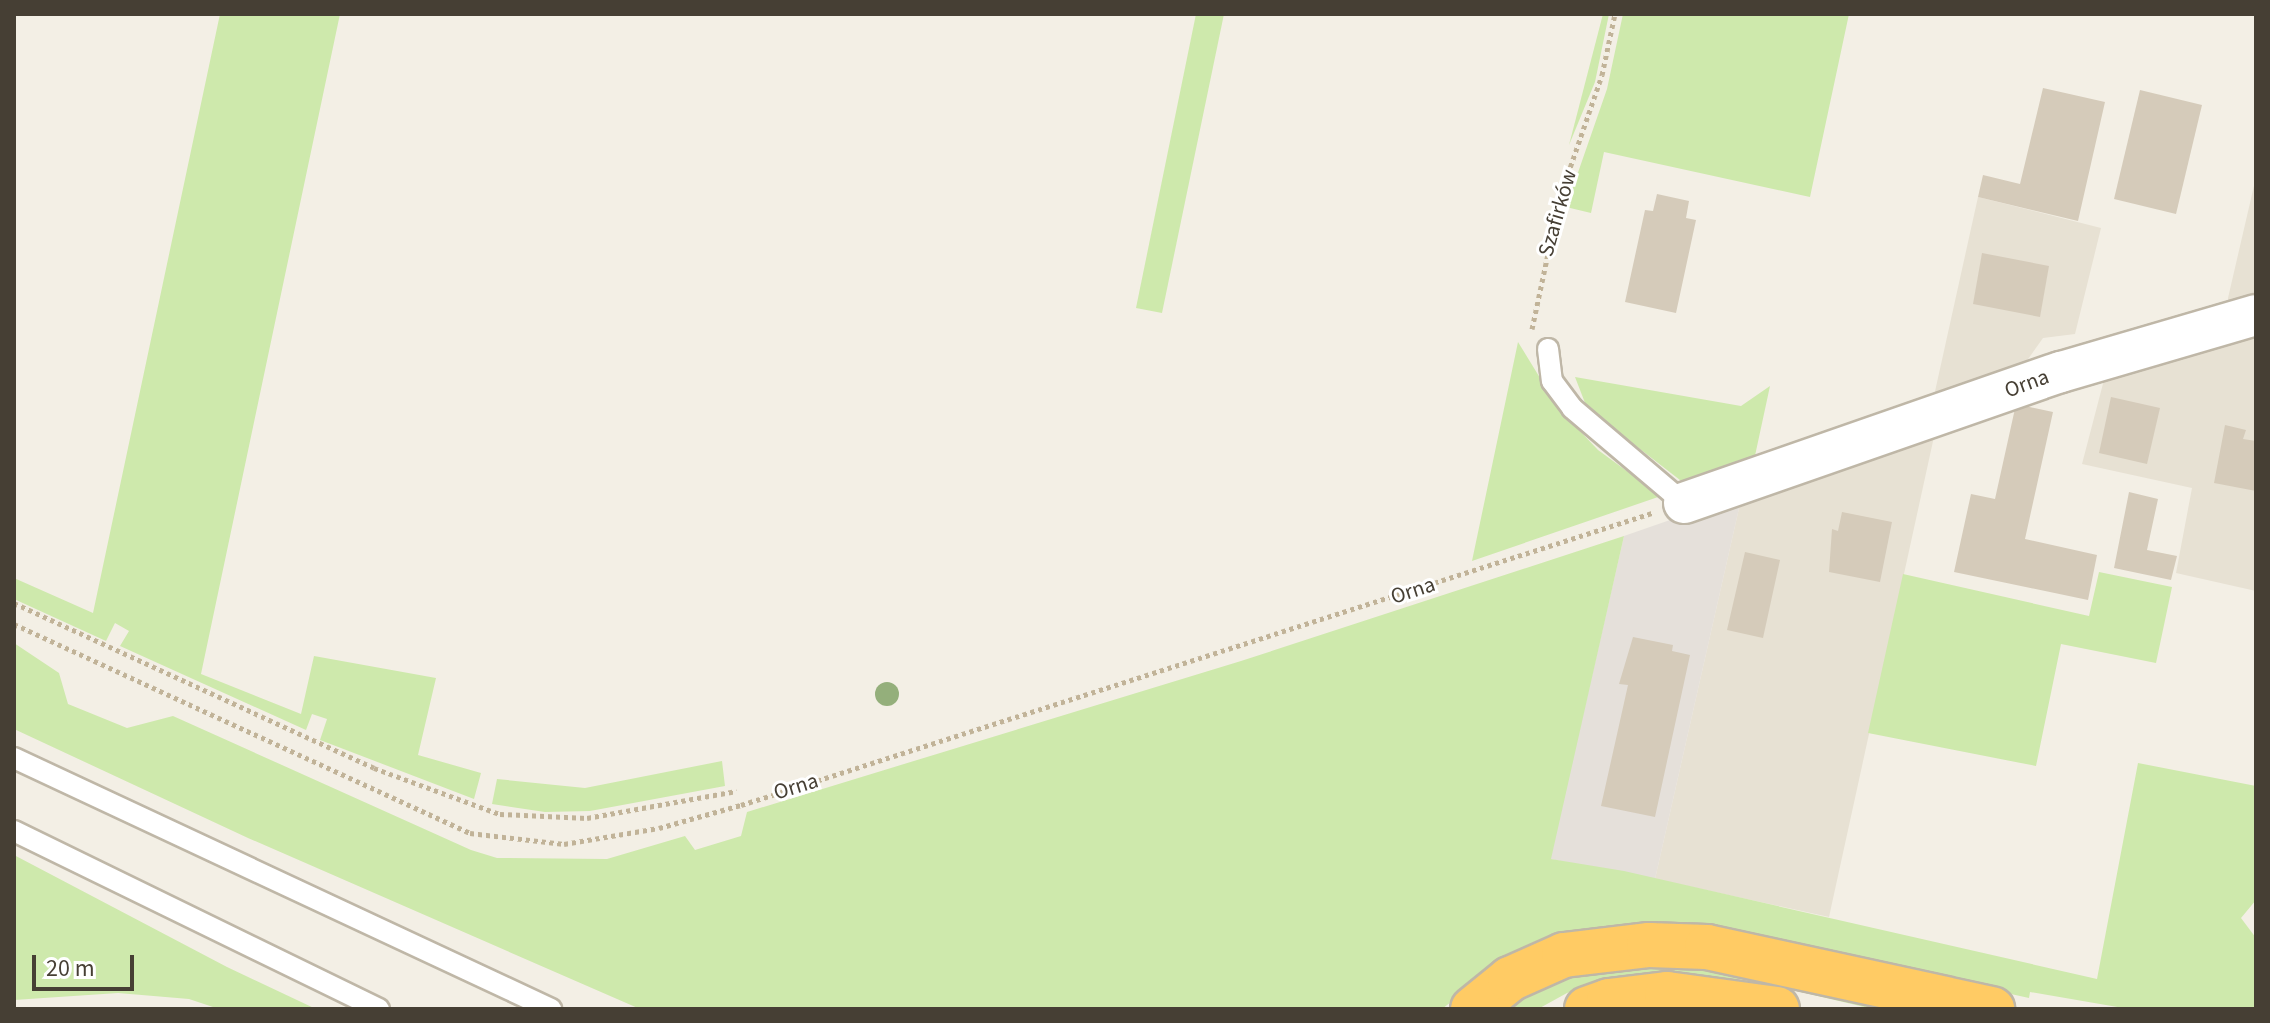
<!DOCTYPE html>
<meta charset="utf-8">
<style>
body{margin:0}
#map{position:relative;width:2270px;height:1023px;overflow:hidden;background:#f3efe5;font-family:"Source Sans 3",sans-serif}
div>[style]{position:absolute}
.residential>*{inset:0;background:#e7e1d3}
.industrial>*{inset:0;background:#e5e0da}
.green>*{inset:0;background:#cee9ac}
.building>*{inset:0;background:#d5cbba}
.path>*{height:5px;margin-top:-2.5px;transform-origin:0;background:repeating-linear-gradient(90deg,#c1b398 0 4px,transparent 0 8px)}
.roads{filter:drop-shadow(2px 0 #bfb7a7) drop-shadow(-2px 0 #bfb7a7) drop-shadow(0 2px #bfb7a7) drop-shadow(0 -2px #bfb7a7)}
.service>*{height:20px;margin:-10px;padding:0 10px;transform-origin:10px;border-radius:10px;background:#fff}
.minor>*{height:40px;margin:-20px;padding:0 20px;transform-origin:20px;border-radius:20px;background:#fff}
.motorway>*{height:44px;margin:-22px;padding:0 22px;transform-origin:22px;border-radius:22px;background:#ffcb64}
.trees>*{width:24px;height:24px;margin:-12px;border-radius:50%;background:#94af7b}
span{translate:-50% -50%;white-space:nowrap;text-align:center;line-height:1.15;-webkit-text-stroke:6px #fff;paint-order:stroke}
.street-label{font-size:22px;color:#463f34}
.frame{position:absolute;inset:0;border:16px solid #463f34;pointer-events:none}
.scale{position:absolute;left:32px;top:955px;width:102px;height:36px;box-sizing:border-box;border:4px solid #463f34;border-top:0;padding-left:10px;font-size:24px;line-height:28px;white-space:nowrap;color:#463f34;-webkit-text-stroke:6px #fff;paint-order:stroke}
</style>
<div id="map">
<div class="residential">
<i style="clip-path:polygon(2256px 177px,2256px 298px,2228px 306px,2228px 298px)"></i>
<i style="clip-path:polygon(1978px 197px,2101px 228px,2075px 334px,2043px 338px,2026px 362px,1934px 396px)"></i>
<i style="clip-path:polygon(2256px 333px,2256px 591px,2176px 573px,2192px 488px,2082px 464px,2105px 376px)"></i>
<i style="clip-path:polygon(1935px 432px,1829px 917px,1655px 879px,1742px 495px)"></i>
</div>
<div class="industrial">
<i style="clip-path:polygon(1742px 495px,1655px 879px,1550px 859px,1624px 536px)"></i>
</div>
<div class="green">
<i style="clip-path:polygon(220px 14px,340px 14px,201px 674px,301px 714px,314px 656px,436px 678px,418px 755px,481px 773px,474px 799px,320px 740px,327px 719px,312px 714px,306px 730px,120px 646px,129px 631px,115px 623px,106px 641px,14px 599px,14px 578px,93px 613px)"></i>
<i style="clip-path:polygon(1196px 14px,1224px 14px,1162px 313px,1136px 308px)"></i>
<i style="clip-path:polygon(1603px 14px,1609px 14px,1595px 82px,1569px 145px)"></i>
<i style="clip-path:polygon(1623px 14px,1849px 14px,1810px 197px,1604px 152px,1591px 213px,1566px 207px,1607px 89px)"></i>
<i style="clip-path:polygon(1518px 342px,1559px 409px,1598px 450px,1661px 496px,1472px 561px)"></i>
<i style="clip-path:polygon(1575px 377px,1741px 406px,1770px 386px,1753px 465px,1689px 487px,1587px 408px)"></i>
<i style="clip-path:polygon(1624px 536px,1551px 859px,1624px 871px,2097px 979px,2138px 763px,2256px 786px,2256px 900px,2241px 918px,2256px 938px,2256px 1007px,2129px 1009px,2030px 992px,2029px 998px,1722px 930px,1656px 923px,1565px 936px,1489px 972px,1442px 1009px,640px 1009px,248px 838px,14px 729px,14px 643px,59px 673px,68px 704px,127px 728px,173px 716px,471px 850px,497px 858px,607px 859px,685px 836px,695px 850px,741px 836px,747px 812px,1241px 661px)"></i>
<i style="clip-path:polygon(2099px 572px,2172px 587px,2156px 663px,2061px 644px,2036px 766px,1868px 733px,1903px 574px,2089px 616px)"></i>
<i style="clip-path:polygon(722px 761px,725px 786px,590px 811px,545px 812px,492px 804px,497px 779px,585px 788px)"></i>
<i style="clip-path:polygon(14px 855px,227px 967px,316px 1009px,219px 1009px,189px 999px,118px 993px,14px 1000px)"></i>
<i style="clip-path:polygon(1696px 963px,1923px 1009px,1873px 1009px,1753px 981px,1696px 975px,1630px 974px,1567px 993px,1538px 1009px,1508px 1009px,1558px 979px,1585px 970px)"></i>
</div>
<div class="building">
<i style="clip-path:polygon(2043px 88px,2105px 102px,2078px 221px,1978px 197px,1983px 175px,2020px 184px)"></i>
<i style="clip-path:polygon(2140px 90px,2202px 105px,2176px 214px,2114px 199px)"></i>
<i style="clip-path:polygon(1657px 194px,1689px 201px,1686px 218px,1696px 220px,1676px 313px,1625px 302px,1645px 210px,1653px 211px)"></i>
<i style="clip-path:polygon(1982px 253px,2049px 266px,2040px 317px,1973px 304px)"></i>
<i style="clip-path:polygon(2111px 397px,2160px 408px,2147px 464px,2099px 453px)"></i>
<i style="clip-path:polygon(2016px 404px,2053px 412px,2025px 539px,2097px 555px,2088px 600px,1954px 572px,1971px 494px,1995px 499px)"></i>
<i style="clip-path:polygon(2225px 425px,2246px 430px,2243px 439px,2256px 441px,2256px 491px,2214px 483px)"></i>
<i style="clip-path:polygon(2129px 492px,2158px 499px,2147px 550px,2177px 556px,2171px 580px,2114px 568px)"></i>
<i style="clip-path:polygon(1842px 512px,1892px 522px,1880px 582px,1829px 572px,1832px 529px,1838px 531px)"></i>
<i style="clip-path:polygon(1745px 552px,1780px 560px,1763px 638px,1727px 630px)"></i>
<i style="clip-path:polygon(1633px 637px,1673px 645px,1672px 651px,1690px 655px,1655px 817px,1601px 806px,1628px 685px,1619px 684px)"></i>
</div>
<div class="path">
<i style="left:1532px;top:329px;width:135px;rotate:-78deg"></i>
<i style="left:1560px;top:197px;width:129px;rotate:-71deg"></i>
<i style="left:1602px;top:75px;width:62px;rotate:-78deg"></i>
<i style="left:14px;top:603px;width:396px;rotate:24.6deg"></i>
<i style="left:374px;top:768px;width:134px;rotate:20.1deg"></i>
<i style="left:500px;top:814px;width:87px;rotate:2.6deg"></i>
<i style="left:587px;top:818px;width:152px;rotate:-10.2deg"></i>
<i style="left:14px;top:624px;width:502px;rotate:24.62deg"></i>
<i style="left:470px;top:833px;width:95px;rotate:6.7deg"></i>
<i style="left:564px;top:844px;width:96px;rotate:-9.6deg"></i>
<i style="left:659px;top:828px;width:85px;rotate:-15.7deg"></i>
<i style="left:741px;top:805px;width:957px;rotate:-17.77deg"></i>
</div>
<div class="roads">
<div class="service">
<i style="left:1548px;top:349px;width:32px;rotate:83deg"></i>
<i style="left:1552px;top:381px;width:34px;rotate:53deg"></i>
<i style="left:1572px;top:408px;width:147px;rotate:40.3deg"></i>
<i style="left:14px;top:758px;width:593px;rotate:25.05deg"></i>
<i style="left:14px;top:831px;width:406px;rotate:26deg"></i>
</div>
<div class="minor">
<i style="left:1684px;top:503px;width:399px;rotate:-19.2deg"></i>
<i style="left:2061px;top:372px;width:203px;rotate:-16.3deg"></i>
</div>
<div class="motorway">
<i style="left:1473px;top:1009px;width:48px;rotate:-39deg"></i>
<i style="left:1510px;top:979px;width:59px;rotate:-24deg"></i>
<i style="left:1564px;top:955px;width:86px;rotate:-6.7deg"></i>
<i style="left:1649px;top:945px;width:58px;rotate:2deg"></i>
<i style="left:1707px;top:947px;width:292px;rotate:12.3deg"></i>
<i style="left:1587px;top:1009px;width:23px;rotate:-20deg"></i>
<i style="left:1609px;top:1001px;width:58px;rotate:-6.9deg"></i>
<i style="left:1667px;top:994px;width:111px;rotate:7.8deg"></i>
</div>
</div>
<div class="trees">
<i style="left:887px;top:694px"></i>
</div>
<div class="street-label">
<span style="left:1558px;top:213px;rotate:-74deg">Szafirków</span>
<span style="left:2027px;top:384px;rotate:-20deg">Orna</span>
<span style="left:1413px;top:591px;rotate:-18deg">Orna</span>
<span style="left:796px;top:787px;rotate:-17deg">Orna</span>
</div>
<div class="frame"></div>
<div class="scale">20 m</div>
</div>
